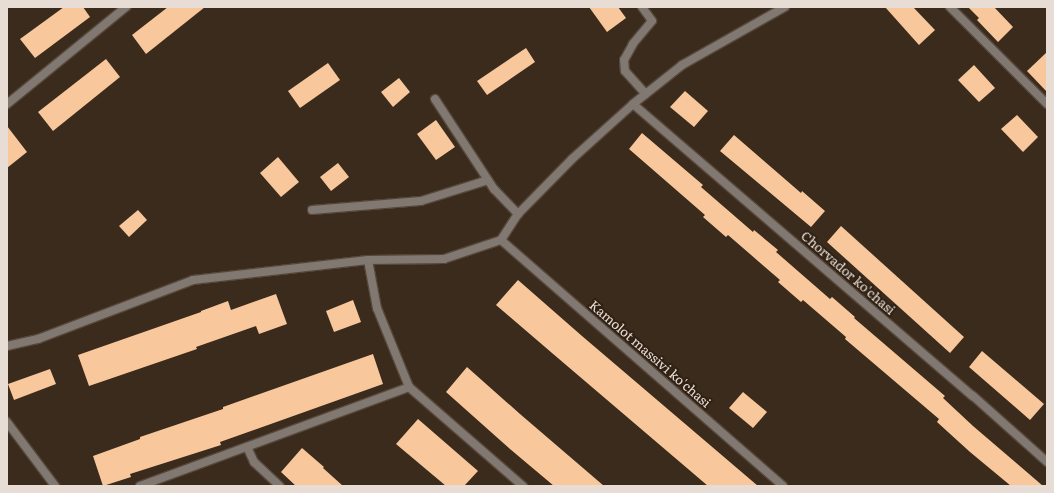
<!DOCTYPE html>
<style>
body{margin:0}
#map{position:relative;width:1054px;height:493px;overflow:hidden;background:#3a2b1d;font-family:Literata,serif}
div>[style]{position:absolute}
.building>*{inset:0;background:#f8c89c}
.roads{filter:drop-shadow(1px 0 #56473a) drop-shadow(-1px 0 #56473a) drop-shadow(0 1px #56473a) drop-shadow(0 -1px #56473a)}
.street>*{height:8px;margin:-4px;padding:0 4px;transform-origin:4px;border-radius:4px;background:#807871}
span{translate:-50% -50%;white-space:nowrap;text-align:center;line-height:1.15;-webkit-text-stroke:4px #302114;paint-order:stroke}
.street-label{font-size:13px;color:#e7ddd4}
.frame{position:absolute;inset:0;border:8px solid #e7ddd4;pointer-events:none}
</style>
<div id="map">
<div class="building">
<i style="clip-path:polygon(64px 7px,83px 7px,90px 17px,35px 58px,20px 39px)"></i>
<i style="clip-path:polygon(168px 7px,205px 7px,146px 54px,132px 35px)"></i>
<i style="clip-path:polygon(589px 7px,618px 7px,626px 18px,607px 32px)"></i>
<i style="clip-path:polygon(885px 7px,913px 7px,935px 30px,919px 45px)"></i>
<i style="clip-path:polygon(968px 7px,994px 7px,1013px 27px,998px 42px,977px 20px,979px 18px)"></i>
<i style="clip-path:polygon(526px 48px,535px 62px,487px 95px,477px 81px)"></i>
<i style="clip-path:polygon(1047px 52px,1047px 92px,1027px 71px)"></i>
<i style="clip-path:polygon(106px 59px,120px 77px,53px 131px,38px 112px)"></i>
<i style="clip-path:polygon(328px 63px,340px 80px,300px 108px,288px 91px)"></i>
<i style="clip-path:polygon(974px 65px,995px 88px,979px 102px,958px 80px)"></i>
<i style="clip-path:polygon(399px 78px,410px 92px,393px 107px,381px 92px)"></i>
<i style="clip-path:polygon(685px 91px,708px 111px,694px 127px,670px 107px)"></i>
<i style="clip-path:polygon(1017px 115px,1038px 137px,1023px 152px,1001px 129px)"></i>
<i style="clip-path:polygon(436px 120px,455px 147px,436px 160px,417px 134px)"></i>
<i style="clip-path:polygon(7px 126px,27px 152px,7px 168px)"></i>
<i style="clip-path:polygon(642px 133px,703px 185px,701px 187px,753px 232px,754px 230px,778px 250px,776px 252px,830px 299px,832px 297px,855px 317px,854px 318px,945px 396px,943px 398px,973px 426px,1043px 486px,1011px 486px,970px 452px,937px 422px,939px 419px,845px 339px,846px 337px,803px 300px,801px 302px,778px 282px,780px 280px,728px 235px,726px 237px,703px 217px,705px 215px,629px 149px)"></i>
<i style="clip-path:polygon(734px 135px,801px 193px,802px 191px,825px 211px,811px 227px,720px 151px)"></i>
<i style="clip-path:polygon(278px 157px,299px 182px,281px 197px,260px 173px)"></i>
<i style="clip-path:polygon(338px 163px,349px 177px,331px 191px,320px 177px)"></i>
<i style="clip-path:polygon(138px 210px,147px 220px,129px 237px,119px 226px)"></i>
<i style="clip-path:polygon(841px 226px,964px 337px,950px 353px,827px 242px)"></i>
<i style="clip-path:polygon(518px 280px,582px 336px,758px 486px,708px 486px,552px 353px,496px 305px)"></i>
<i style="clip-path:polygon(276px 294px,287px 324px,259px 334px,256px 326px,196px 347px,197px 349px,89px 386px,78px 355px,201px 312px,201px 311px,228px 301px,231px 310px)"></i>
<i style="clip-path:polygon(353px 300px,361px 322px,334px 332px,326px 311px)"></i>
<i style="clip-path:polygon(982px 351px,1044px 404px,1030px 420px,969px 367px)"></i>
<i style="clip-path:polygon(373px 354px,383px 384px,220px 442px,221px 445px,130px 474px,131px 477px,103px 486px,93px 456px,140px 439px,140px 437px,223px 409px,223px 407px)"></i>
<i style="clip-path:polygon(467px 367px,520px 414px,604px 486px,554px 486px,510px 449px,446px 392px)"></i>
<i style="clip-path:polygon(50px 369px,56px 384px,14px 400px,8px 384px)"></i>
<i style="clip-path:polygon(743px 392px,767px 412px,753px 428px,729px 408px)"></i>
<i style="clip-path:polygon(418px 419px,478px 471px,464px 486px,446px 486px,396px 444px)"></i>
<i style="clip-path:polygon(302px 448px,324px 467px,323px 468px,343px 486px,296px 486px,281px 472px)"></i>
</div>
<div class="roads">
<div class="street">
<i style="left:642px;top:7px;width:17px;rotate:54deg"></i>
<i style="left:652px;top:21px;width:30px;rotate:130deg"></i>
<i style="left:633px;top:44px;width:18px;rotate:119deg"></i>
<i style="left:624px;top:60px;width:11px;rotate:85deg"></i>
<i style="left:625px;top:71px;width:31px;rotate:48deg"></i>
<i style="left:950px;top:7px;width:137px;rotate:45deg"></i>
<i style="left:435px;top:99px;width:108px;rotate:56.8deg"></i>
<i style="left:494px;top:189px;width:35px;rotate:46deg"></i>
<i style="left:7px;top:104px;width:154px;rotate:-39.2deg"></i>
<i style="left:633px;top:104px;width:448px;rotate:40.7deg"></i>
<i style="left:973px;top:396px;width:99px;rotate:41.7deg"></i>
<i style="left:312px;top:210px;width:109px;rotate:-4.7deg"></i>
<i style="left:421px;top:201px;width:70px;rotate:-17.4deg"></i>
<i style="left:501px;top:240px;width:374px;rotate:41.1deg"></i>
<i style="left:368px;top:260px;width:49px;rotate:79.4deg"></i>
<i style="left:377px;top:308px;width:85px;rotate:67.9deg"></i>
<i style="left:409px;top:387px;width:151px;rotate:41deg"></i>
<i style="left:7px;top:346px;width:32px;rotate:-13deg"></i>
<i style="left:38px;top:339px;width:166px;rotate:-20.8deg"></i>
<i style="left:193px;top:280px;width:176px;rotate:-6.5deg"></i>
<i style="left:368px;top:260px;width:76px;rotate:-0.8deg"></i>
<i style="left:444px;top:259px;width:60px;rotate:-18.4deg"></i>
<i style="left:501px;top:240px;width:31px;rotate:-57deg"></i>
<i style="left:518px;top:214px;width:77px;rotate:-45.5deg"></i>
<i style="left:572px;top:159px;width:82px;rotate:-42deg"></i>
<i style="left:633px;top:104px;width:63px;rotate:-38.5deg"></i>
<i style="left:682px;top:65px;width:118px;rotate:-29.4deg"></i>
<i style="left:7px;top:422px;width:80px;rotate:53.1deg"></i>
<i style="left:247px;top:447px;width:17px;rotate:65deg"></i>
<i style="left:254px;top:462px;width:35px;rotate:43deg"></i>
<i style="left:140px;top:486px;width:287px;rotate:-20.2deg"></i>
</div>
</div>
<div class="street-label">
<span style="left:848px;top:273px;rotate:41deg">Chorvador ko'chasi</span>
<span style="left:650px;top:354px;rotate:41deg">Kamolot massivi ko'chasi</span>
</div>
<div class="frame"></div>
</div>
